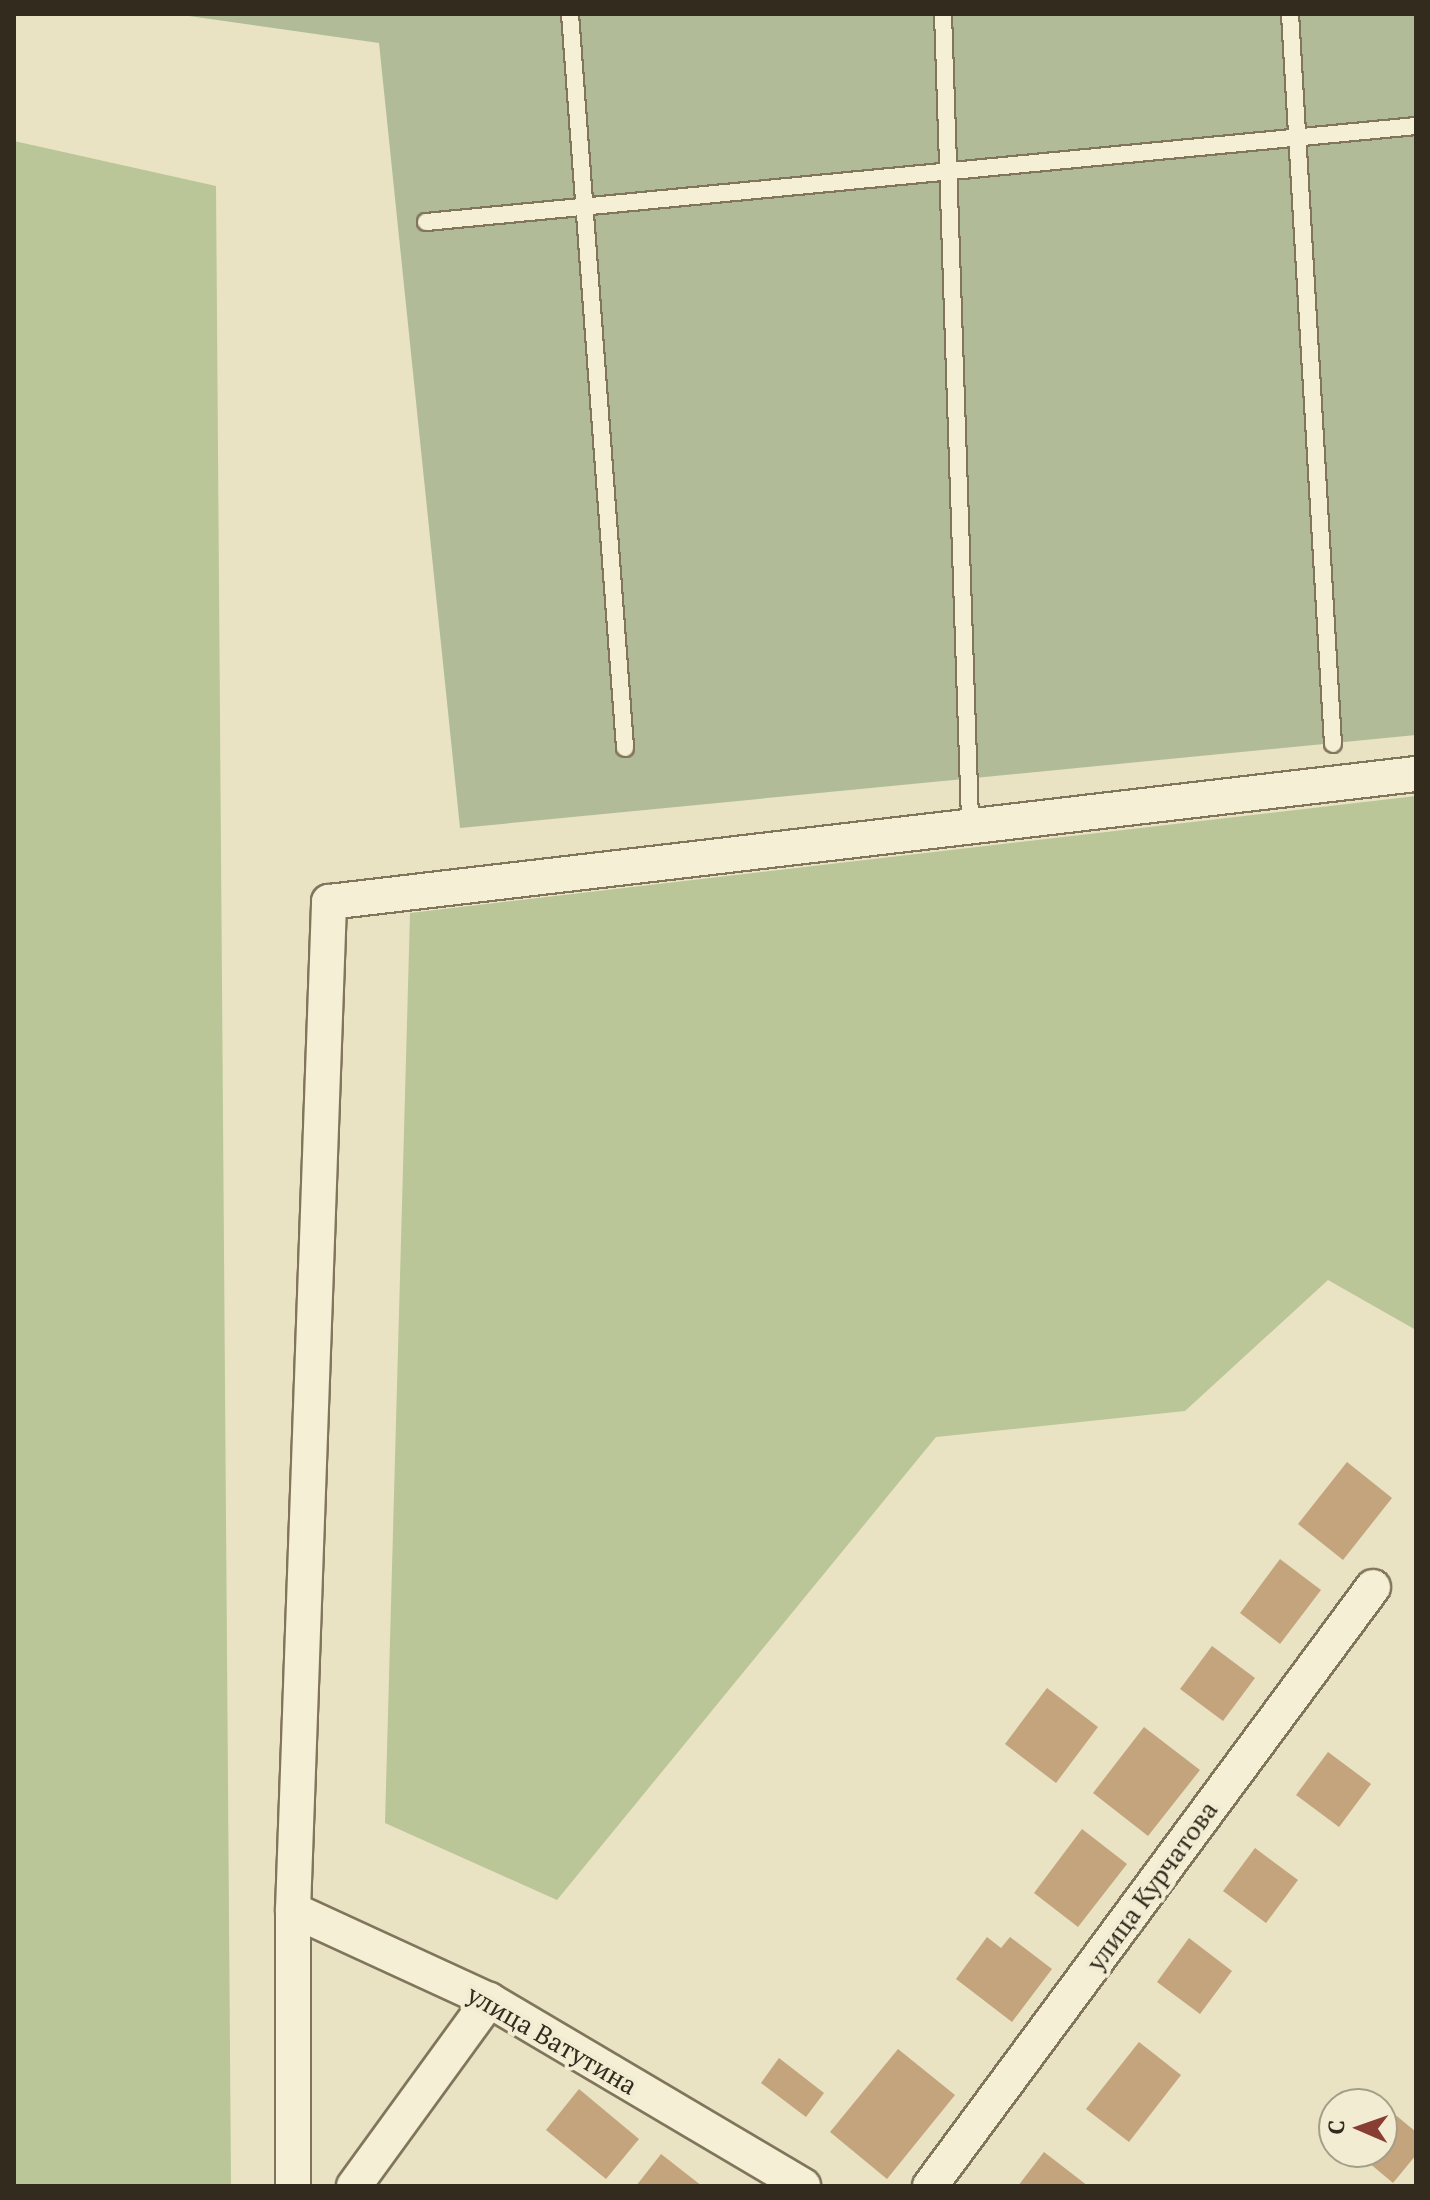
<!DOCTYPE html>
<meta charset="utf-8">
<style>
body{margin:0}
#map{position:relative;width:1430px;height:2200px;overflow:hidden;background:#e9e3c3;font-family:"PT Serif",serif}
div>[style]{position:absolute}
.green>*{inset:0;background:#bac598}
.cemetery>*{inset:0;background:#b1bb97}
.building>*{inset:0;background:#c3a47d}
.roads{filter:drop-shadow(2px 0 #81755c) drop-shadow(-2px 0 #81755c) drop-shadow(0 2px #81755c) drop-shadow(0 -2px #81755c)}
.service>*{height:16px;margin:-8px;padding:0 8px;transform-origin:8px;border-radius:8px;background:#f4efd5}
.minor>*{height:34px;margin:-17px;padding:0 17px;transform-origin:17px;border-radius:17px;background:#f4efd5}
span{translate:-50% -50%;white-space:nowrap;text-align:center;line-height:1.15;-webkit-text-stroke:8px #f1ecd2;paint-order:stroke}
.street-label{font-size:26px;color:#322b1e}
.frame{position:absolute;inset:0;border:16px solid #322b1e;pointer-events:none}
.north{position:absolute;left:1318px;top:2088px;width:80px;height:80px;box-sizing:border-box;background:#f1ecd2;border:2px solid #a59f8a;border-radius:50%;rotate:272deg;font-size:22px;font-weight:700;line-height:32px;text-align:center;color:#322b1e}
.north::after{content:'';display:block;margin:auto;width:28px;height:36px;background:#893e33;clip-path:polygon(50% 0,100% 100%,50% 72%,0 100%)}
</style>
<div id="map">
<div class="green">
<i style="clip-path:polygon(14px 141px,216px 186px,231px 2186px,14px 2186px)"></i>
<i style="clip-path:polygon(1416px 796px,1416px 1330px,1328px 1280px,1185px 1411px,936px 1437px,557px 1900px,385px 1823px,410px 913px)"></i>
</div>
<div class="cemetery">
<i style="clip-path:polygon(175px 14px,1416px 14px,1416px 735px,460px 828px,379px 43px)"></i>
</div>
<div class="building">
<i style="clip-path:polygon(1347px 1462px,1392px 1498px,1343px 1560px,1298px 1524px)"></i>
<i style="clip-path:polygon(1280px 1559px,1321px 1590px,1280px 1644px,1240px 1613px)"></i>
<i style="clip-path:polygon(1212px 1646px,1255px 1678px,1223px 1721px,1180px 1689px)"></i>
<i style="clip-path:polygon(1047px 1688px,1098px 1727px,1056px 1783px,1005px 1744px)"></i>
<i style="clip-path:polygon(1144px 1727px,1200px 1770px,1148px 1836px,1093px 1793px)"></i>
<i style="clip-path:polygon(1328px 1752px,1371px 1784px,1339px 1827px,1296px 1795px)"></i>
<i style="clip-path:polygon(1082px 1829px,1127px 1864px,1078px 1927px,1034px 1893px)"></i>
<i style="clip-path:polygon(1255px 1848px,1298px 1880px,1266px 1923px,1223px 1891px)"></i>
<i style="clip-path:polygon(987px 1937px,1001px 1948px,1010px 1937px,1052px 1969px,1012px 2022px,956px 1979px)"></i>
<i style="clip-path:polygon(1189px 1938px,1232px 1971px,1200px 2014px,1157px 1982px)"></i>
<i style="clip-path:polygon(1139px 2042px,1181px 2075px,1129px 2142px,1086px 2109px)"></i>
<i style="clip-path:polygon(898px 2049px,955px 2095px,887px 2179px,830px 2132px)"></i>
<i style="clip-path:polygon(779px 2058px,824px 2093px,806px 2117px,761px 2083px)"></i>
<i style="clip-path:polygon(579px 2089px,639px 2139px,606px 2179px,546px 2130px)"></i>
<i style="clip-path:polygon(1386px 2107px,1416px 2132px,1416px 2155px,1393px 2183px,1356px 2152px,1382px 2152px)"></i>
<i style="clip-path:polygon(1044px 2152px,1088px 2186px,1018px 2186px)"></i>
<i style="clip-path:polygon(661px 2154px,702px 2186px,636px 2186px)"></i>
</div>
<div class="roads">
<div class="service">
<i style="left:570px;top:14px;width:736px;rotate:85.71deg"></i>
<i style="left:943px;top:14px;width:807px;rotate:88.08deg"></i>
<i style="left:1290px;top:14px;width:731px;rotate:86.63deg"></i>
<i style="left:426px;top:222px;width:995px;rotate:-5.54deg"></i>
</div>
<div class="minor">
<i style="left:293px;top:1910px;width:216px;rotate:24.7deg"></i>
<i style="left:489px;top:2000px;width:365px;rotate:30.6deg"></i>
<i style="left:293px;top:2186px;width:276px;rotate:-90deg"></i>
<i style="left:293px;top:1910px;width:1009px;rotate:-87.95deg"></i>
<i style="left:329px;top:902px;width:1095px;rotate:-6.72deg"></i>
<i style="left:354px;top:2186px;width:230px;rotate:-54deg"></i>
<i style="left:930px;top:2186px;width:745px;rotate:-53.51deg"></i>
</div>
</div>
<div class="street-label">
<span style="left:1152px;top:1886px;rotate:-54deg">улица Курчатова</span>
<span style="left:552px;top:2040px;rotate:30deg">улица Ватутина</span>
</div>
<div class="frame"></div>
<div class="north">С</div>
</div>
